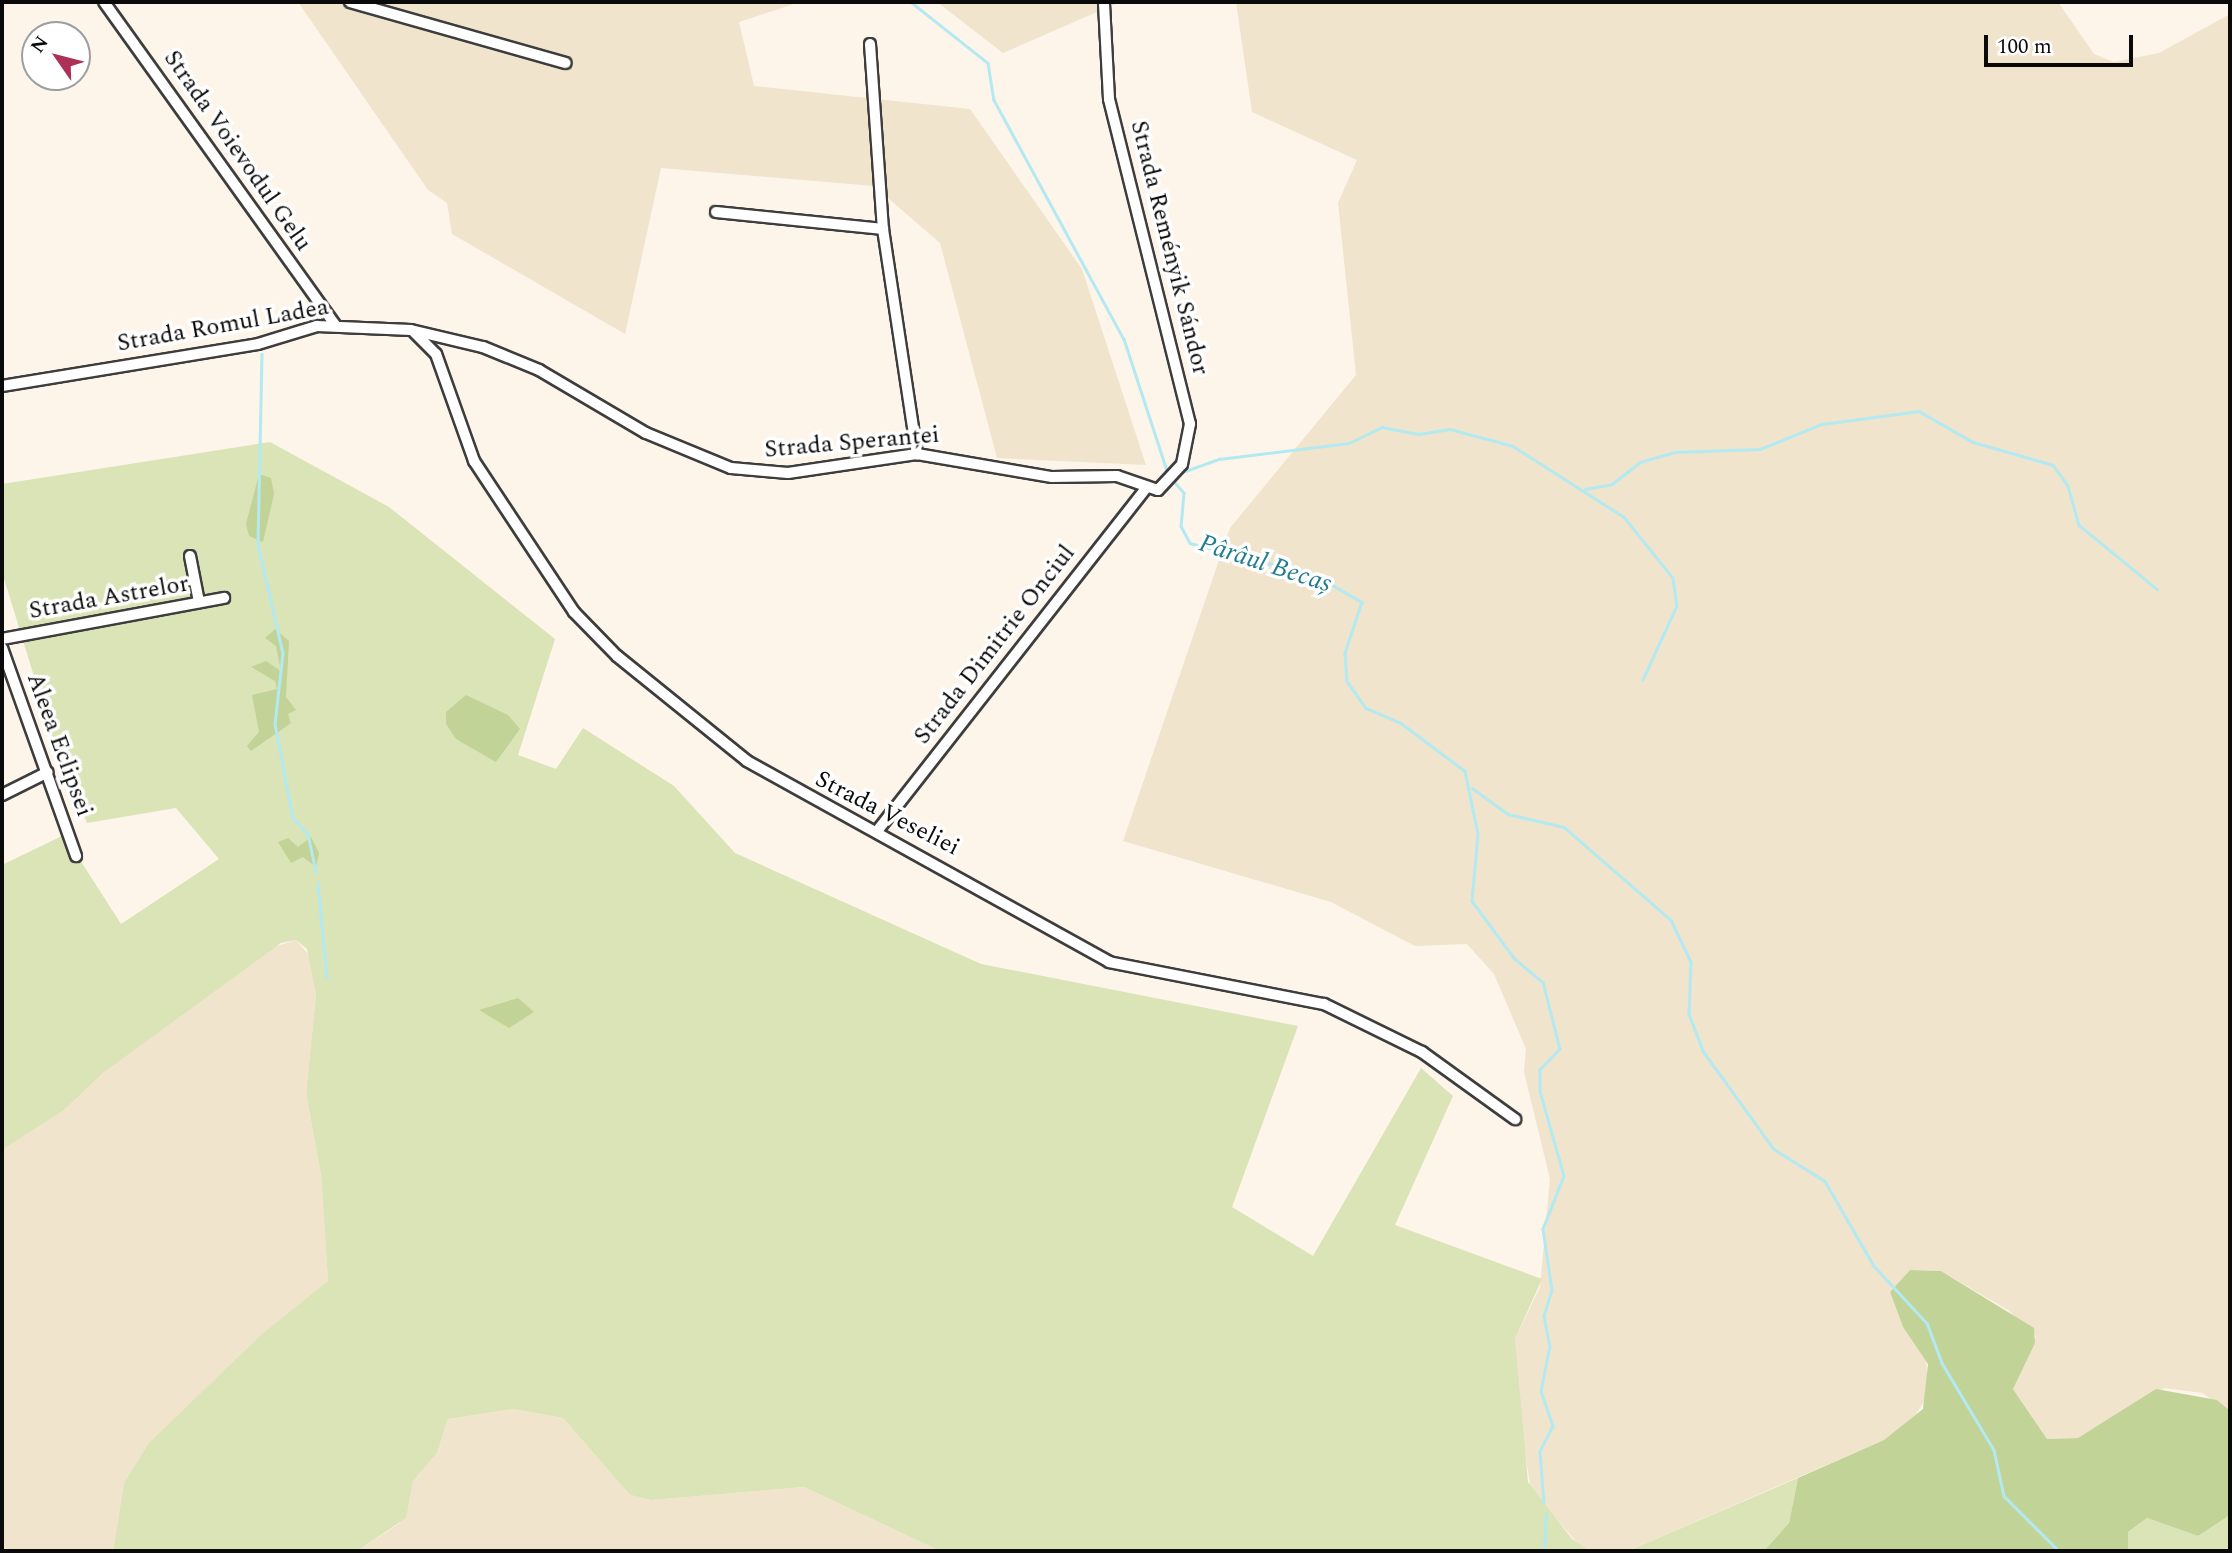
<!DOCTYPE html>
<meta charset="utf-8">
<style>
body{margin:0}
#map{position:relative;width:2232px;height:1553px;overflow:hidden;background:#fdf4ea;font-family:Spectral,serif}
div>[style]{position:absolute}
.farmland>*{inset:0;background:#f0e4cd}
.green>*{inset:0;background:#dae4b7}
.forest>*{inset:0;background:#c2d398}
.stream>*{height:2.5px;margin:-1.25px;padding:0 1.25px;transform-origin:1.25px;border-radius:1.25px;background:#b3e9f0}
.roads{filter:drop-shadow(2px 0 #3d3d3d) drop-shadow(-2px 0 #3d3d3d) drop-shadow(0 2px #3d3d3d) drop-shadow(0 -2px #3d3d3d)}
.minor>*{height:10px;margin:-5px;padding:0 5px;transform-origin:5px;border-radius:5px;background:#fff}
span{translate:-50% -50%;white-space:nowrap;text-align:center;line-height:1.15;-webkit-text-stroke:7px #fff;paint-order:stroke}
.street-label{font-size:24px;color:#0a0a0a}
.water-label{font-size:26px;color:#207c8f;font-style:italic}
.frame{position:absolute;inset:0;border:4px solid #0a0a0a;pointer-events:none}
.north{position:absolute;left:21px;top:21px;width:70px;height:70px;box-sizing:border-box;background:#fff;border:2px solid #9d9d9d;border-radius:50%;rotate:305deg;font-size:19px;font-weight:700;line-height:28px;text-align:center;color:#0a0a0a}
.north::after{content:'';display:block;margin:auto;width:24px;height:32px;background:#ad3057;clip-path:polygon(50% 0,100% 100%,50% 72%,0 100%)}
.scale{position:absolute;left:1984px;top:35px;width:149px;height:32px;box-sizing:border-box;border:4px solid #0a0a0a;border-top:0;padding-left:9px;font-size:21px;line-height:24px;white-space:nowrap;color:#0a0a0a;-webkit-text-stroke:5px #fff;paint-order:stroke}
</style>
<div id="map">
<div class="farmland">
<i style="clip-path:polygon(298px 2px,800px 2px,739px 22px,754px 86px,970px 109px,1082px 269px,1146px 465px,997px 458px,940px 243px,874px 186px,661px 168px,625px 334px,452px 234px,447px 203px,428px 190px)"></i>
<i style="clip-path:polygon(937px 2px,1120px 2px,1003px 53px)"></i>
<i style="clip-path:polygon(1236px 2px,2058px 2px,2094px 54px,2114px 62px,2159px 53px,2230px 14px,2230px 1411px,2202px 1393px,2164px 1388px,2078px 1438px,2047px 1439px,2013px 1389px,2036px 1336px,2008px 1310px,1941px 1271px,1910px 1270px,1890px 1292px,1903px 1327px,1926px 1357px,1928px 1395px,1912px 1421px,1884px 1440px,1628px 1551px,1590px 1551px,1578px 1544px,1531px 1489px,1516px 1400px,1515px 1339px,1540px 1287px,1550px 1179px,1524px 1072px,1526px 1049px,1494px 974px,1467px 944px,1415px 946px,1331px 902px,1123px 841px,1230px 528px,1356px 375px,1338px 203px,1357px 160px,1252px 112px)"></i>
<i style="clip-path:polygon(296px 940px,310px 956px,316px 994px,306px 1093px,321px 1175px,328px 1281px,148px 1444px,124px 1483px,113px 1551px,2px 1551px,2px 1150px,63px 1111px,103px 1073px,274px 947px)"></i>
<i style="clip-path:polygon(513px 1409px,563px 1418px,630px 1495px,651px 1500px,804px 1487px,940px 1551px,357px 1551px,400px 1523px,413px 1481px,437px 1453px,448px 1419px)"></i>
</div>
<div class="green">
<i style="clip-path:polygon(270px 442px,389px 507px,555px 639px,518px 755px,556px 769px,583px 728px,674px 786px,735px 853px,981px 964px,1298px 1026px,1232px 1207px,1313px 1256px,1421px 1068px,1453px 1096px,1395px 1225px,1542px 1279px,1515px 1339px,1528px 1482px,1572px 1539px,1590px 1551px,940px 1551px,804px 1487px,651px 1500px,630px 1495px,563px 1418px,513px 1409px,448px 1419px,437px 1453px,413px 1481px,406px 1518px,357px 1551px,113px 1551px,124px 1483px,148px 1444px,261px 1335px,328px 1281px,321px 1175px,306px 1093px,316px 994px,307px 949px,296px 940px,281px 943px,103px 1073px,63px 1111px,2px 1150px,2px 865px,64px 835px,121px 924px,219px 859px,176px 808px,87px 823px,59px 758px,2px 572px,2px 484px)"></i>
<i style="clip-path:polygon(1798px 1478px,1789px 1523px,1764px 1551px,1628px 1551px)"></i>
<i style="clip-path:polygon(2230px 1515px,2230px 1551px,2128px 1551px,2128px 1532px,2147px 1518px,2198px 1536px)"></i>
</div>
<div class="forest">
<i style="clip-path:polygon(259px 474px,271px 478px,274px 494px,263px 542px,249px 536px,246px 524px)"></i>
<i style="clip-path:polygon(275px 629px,289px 641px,286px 697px,296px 710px,288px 714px,291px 723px,251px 751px,247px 746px,259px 732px,252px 695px,277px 689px,275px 681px,251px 667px,266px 661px,281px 671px,276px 646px,265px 638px)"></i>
<i style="clip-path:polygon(466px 695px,508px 715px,520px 729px,496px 762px,456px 739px,446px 724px,446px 712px)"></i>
<i style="clip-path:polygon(311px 837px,319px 853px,316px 867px,303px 857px,291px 863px,278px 842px,288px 838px,298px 847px)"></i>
<i style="clip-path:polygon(518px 998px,534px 1012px,509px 1028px,479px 1010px)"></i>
<i style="clip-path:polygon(1910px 1270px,1941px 1271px,2034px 1328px,2035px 1343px,2013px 1389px,2047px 1439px,2078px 1438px,2156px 1389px,2217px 1400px,2230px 1411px,2230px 1515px,2198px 1536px,2147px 1518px,2128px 1532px,2128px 1551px,1764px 1551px,1789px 1523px,1798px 1478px,1884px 1440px,1923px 1409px,1928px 1364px,1903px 1327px,1890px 1292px)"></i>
</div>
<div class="stream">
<i style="left:911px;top:2px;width:98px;rotate:38.4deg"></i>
<i style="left:988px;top:63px;width:37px;rotate:81deg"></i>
<i style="left:994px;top:100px;width:272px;rotate:61.5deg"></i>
<i style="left:1124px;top:339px;width:142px;rotate:71.9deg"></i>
<i style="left:262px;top:354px;width:191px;rotate:91.2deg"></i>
<i style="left:258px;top:545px;width:111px;rotate:77deg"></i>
<i style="left:283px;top:653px;width:71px;rotate:96.4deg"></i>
<i style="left:275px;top:724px;width:96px;rotate:79.2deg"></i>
<i style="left:293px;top:818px;width:22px;rotate:47deg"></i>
<i style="left:308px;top:834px;width:39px;rotate:78deg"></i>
<i style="left:1177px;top:474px;width:45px;rotate:-19.7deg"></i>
<i style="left:1219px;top:459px;width:131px;rotate:-7deg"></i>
<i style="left:1349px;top:443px;width:37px;rotate:-26deg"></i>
<i style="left:1382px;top:427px;width:38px;rotate:11deg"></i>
<i style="left:1419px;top:434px;width:31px;rotate:-9deg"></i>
<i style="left:1450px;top:429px;width:65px;rotate:15.1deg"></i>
<i style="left:1513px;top:446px;width:132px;rotate:32.6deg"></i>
<i style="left:1624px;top:517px;width:78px;rotate:51.2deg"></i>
<i style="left:1673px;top:578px;width:28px;rotate:82deg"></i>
<i style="left:1677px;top:606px;width:81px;rotate:114.7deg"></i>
<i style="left:1172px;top:479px;width:18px;rotate:49deg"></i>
<i style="left:1184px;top:493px;width:33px;rotate:95deg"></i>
<i style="left:1181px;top:526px;width:19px;rotate:62deg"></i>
<i style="left:1190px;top:543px;width:129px;rotate:14.4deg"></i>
<i style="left:1315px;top:575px;width:54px;rotate:29.9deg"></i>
<i style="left:1362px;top:602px;width:54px;rotate:108.4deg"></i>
<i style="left:1345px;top:653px;width:28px;rotate:86deg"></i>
<i style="left:1347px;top:681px;width:33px;rotate:55deg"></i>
<i style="left:1366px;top:708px;width:38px;rotate:23deg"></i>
<i style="left:1401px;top:723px;width:80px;rotate:36.9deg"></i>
<i style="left:1465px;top:771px;width:64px;rotate:78.3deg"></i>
<i style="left:1478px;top:834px;width:67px;rotate:95.1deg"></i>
<i style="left:1472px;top:901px;width:71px;rotate:53.6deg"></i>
<i style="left:1514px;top:958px;width:38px;rotate:40deg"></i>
<i style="left:1543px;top:982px;width:69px;rotate:75.8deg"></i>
<i style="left:1560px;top:1049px;width:29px;rotate:134deg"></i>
<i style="left:1540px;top:1070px;width:21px;rotate:90deg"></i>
<i style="left:1540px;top:1091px;width:88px;rotate:74.2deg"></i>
<i style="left:1564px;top:1176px;width:57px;rotate:111.6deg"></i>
<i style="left:1543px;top:1229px;width:62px;rotate:81.6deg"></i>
<i style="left:1552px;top:1290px;width:27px;rotate:107deg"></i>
<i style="left:1544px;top:1316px;width:31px;rotate:79deg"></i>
<i style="left:1550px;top:1346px;width:46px;rotate:101.3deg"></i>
<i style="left:1541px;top:1391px;width:37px;rotate:71deg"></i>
<i style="left:1553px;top:1426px;width:29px;rotate:117deg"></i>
<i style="left:1540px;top:1452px;width:51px;rotate:85.5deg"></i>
<i style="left:1585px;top:489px;width:27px;rotate:-10deg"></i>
<i style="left:1612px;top:484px;width:36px;rotate:-38deg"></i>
<i style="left:1640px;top:462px;width:35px;rotate:-16deg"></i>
<i style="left:1674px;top:452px;width:86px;rotate:-2deg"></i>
<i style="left:1760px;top:449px;width:67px;rotate:-22deg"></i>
<i style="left:1822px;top:424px;width:98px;rotate:-7.6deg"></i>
<i style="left:1919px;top:411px;width:62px;rotate:29.9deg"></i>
<i style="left:1973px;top:442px;width:83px;rotate:16deg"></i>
<i style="left:2053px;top:465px;width:26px;rotate:54deg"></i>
<i style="left:2068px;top:486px;width:41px;rotate:74.2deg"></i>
<i style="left:2079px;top:525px;width:101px;rotate:39.4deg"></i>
<i style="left:1472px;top:788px;width:44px;rotate:35.8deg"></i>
<i style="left:1508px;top:814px;width:57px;rotate:13.1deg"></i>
<i style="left:1564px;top:827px;width:142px;rotate:41deg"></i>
<i style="left:1671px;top:920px;width:47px;rotate:64.5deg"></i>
<i style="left:1691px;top:962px;width:52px;rotate:92.2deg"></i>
<i style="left:1689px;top:1014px;width:40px;rotate:69deg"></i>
<i style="left:1703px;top:1051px;width:121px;rotate:54.1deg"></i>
<i style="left:1774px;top:1149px;width:60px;rotate:32.1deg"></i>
<i style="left:1825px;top:1181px;width:98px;rotate:60deg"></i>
<i style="left:1874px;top:1266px;width:78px;rotate:47.1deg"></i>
<i style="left:1927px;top:1323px;width:43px;rotate:69.4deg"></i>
<i style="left:1942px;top:1363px;width:101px;rotate:59.1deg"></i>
<i style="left:1994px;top:1450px;width:47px;rotate:77.7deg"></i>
<i style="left:2004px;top:1496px;width:78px;rotate:45deg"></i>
<i style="left:318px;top:883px;width:95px;rotate:84.6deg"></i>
<i style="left:1544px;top:1551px;width:37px;rotate:-87deg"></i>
</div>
<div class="roads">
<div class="minor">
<i style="left:104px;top:2px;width:397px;rotate:54.4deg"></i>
<i style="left:350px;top:2px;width:224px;rotate:15.8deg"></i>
<i style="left:870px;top:44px;width:185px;rotate:86deg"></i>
<i style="left:883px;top:229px;width:228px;rotate:81.4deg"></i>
<i style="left:716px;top:212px;width:168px;rotate:5.8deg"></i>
<i style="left:414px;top:332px;width:31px;rotate:45deg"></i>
<i style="left:436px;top:354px;width:114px;rotate:70.4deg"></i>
<i style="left:474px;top:461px;width:181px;rotate:56.5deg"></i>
<i style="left:574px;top:612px;width:62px;rotate:45.7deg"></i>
<i style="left:617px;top:656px;width:167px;rotate:38.9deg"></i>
<i style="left:747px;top:761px;width:414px;rotate:29deg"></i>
<i style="left:1109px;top:962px;width:219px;rotate:11.1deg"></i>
<i style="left:1324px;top:1004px;width:109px;rotate:26.1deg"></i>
<i style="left:1422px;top:1052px;width:115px;rotate:35.8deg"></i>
<i style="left:2px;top:386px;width:259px;rotate:-9.3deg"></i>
<i style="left:258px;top:344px;width:62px;rotate:-17deg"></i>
<i style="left:317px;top:326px;width:94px;rotate:2.4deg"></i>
<i style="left:411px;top:330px;width:74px;rotate:13.3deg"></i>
<i style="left:483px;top:347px;width:61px;rotate:22.3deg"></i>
<i style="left:539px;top:370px;width:124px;rotate:30.5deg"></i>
<i style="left:646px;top:433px;width:92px;rotate:22.4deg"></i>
<i style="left:731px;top:468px;width:57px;rotate:5deg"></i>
<i style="left:788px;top:473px;width:130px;rotate:-8.4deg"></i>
<i style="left:917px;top:454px;width:137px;rotate:9.7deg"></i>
<i style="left:1052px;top:477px;width:65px;rotate:-0.9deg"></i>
<i style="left:1117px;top:476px;width:43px;rotate:18.9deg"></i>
<i style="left:1158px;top:490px;width:35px;rotate:-47deg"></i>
<i style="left:1182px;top:464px;width:41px;rotate:-78.7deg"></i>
<i style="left:1190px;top:424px;width:335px;rotate:-104deg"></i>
<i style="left:1109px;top:99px;width:97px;rotate:-93deg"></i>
<i style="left:190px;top:556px;width:47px;rotate:78.9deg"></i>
<i style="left:2px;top:639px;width:226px;rotate:-10.5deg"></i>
<i style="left:2px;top:648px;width:221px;rotate:70.4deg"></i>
<i style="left:2px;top:795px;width:51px;rotate:-26.6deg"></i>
<i style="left:878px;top:830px;width:436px;rotate:-51.9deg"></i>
</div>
</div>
<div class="street-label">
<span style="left:237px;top:151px;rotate:55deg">Strada Voievodul Gelu</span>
<span style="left:1169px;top:248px;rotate:76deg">Strada Reményik Sándor</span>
<span style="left:223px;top:326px;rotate:-10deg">Strada Romul Ladea</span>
<span style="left:852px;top:443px;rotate:-5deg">Strada Speranței</span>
<span style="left:109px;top:598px;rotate:-10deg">Strada Astrelor</span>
<span style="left:995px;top:645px;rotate:-52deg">Strada Dimitrie Onciul</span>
<span style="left:59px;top:745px;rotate:70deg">Aleea Eclipsei</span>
<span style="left:887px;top:814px;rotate:27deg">Strada Veseliei</span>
</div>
<div class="water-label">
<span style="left:1265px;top:564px;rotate:18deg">Pârâul Becaș</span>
</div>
<div class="frame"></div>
<div class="north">N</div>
<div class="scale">100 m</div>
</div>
